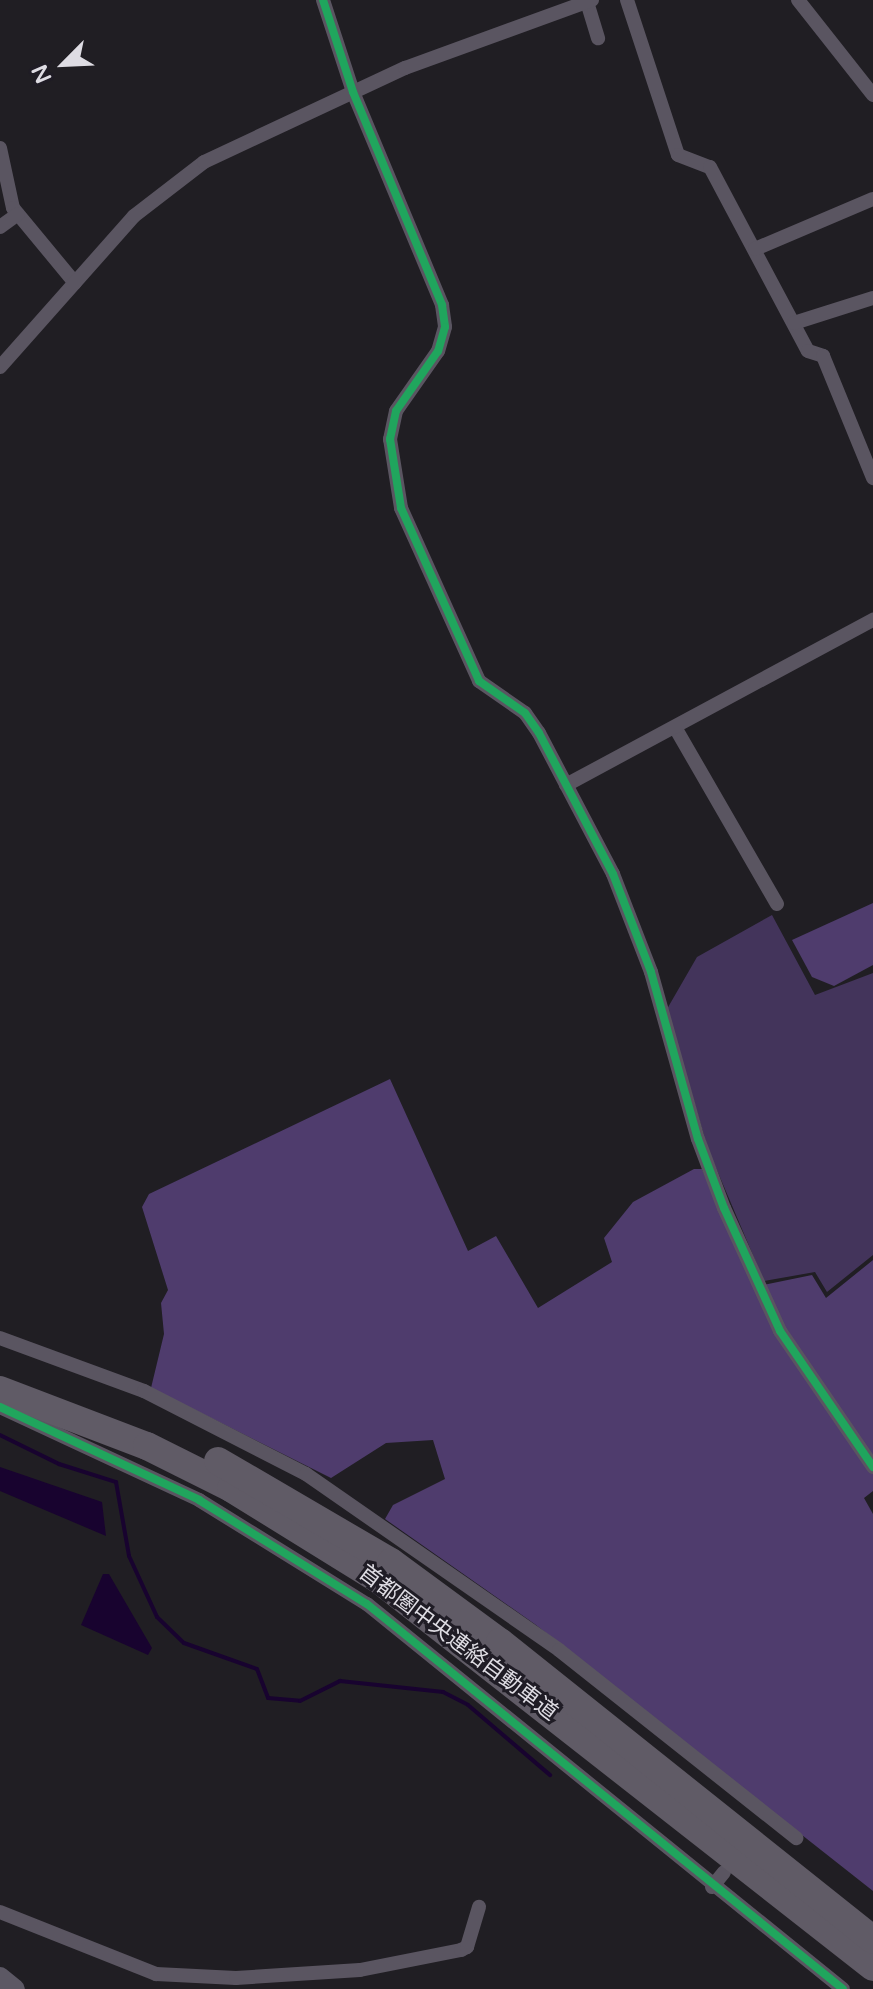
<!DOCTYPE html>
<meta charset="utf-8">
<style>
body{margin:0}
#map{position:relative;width:873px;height:1989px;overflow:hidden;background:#201e23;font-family:"Varela Round","Noto Sans JP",sans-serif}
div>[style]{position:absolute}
.green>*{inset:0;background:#43345b}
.forest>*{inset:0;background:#4f3c6d}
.water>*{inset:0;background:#18032f}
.stream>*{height:4px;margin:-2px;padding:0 2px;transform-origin:2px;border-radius:2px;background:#18032f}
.street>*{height:14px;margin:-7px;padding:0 7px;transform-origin:7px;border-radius:7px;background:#5a5561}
.secondary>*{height:20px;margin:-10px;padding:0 10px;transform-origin:10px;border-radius:10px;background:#5c5864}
.highway>*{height:28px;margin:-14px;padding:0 14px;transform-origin:14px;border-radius:14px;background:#605b66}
.cycleway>*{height:8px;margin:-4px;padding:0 4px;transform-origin:4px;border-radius:4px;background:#20a55d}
span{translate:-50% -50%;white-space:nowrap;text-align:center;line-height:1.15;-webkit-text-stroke:6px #1f1c25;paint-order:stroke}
.street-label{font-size:22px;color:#dedce3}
.north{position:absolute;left:24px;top:24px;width:80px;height:80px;-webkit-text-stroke:6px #1f1c25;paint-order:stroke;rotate:246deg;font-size:22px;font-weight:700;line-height:32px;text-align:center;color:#dedce3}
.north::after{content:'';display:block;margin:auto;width:28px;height:36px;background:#dedce3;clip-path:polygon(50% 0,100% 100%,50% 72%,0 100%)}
</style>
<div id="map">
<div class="green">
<i style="clip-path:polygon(772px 915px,815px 995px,873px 973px,873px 1255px,827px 1292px,815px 1272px,764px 1281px,708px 1149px,667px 1009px,697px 957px)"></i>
</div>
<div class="forest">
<i style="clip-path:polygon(873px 903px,873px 965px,834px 986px,812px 977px,792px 940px)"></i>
<i style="clip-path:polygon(390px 1079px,468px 1251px,496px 1236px,538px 1308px,612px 1262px,604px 1238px,633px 1202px,694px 1169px,702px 1169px,754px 1287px,812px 1275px,826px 1298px,873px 1260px,873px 1491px,864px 1498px,873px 1514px,873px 1891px,536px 1625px,385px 1519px,393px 1505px,445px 1479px,433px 1440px,386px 1443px,331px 1478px,151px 1388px,164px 1334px,161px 1303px,168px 1290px,142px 1207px,149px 1194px)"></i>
</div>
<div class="water">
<i style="clip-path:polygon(0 1467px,102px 1502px,106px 1536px,0 1491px)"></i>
<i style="clip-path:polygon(103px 1574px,109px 1574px,152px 1648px,148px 1655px,81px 1625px)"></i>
</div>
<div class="stream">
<i style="left:0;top:1435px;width:66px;rotate:26.2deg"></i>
<i style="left:59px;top:1464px;width:60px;rotate:17.5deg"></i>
<i style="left:116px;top:1482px;width:75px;rotate:80deg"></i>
<i style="left:129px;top:1556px;width:67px;rotate:65.3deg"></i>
<i style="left:157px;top:1617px;width:37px;rotate:44deg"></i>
<i style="left:184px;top:1643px;width:77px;rotate:19.6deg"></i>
<i style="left:257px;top:1669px;width:31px;rotate:69deg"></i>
<i style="left:268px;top:1698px;width:32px;rotate:5deg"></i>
<i style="left:300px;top:1701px;width:45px;rotate:-26.6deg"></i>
<i style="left:340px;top:1681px;width:104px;rotate:6.1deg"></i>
<i style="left:443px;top:1692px;width:28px;rotate:27deg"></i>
<i style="left:468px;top:1705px;width:108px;rotate:40.5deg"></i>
</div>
<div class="street">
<i style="left:323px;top:0;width:97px;rotate:71.9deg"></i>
<i style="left:353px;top:92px;width:231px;rotate:67.3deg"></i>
<i style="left:442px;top:305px;width:22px;rotate:82deg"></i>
<i style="left:445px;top:327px;width:25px;rotate:106deg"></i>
<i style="left:438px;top:351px;width:73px;rotate:125deg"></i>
<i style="left:396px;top:411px;width:29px;rotate:102deg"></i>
<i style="left:390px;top:439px;width:70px;rotate:80.9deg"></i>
<i style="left:401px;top:508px;width:190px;rotate:65.7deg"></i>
<i style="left:479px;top:681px;width:56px;rotate:34.8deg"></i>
<i style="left:525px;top:713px;width:24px;rotate:55deg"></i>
<i style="left:539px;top:733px;width:159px;rotate:62.3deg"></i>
<i style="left:613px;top:874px;width:105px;rotate:68.8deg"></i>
<i style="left:651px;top:972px;width:173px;rotate:74.3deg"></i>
<i style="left:698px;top:1139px;width:74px;rotate:69.4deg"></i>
<i style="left:724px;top:1208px;width:135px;rotate:65.5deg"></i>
<i style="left:780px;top:1331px;width:165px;rotate:55.6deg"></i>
<i style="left:627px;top:0;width:163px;rotate:71.8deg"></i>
<i style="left:678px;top:155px;width:34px;rotate:21deg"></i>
<i style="left:710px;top:167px;width:208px;rotate:62deg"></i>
<i style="left:808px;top:351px;width:16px;rotate:18deg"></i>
<i style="left:823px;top:356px;width:132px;rotate:67.7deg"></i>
<i style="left:798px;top:0;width:121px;rotate:51.7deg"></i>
<i style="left:587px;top:2px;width:38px;rotate:73deg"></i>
<i style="left:0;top:148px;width:61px;rotate:77.8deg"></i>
<i style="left:13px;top:208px;width:97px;rotate:50.4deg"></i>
<i style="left:0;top:227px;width:22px;rotate:-36deg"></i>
<i style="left:755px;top:249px;width:128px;rotate:-23deg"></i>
<i style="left:794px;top:323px;width:83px;rotate:-17.6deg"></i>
<i style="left:0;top:367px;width:202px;rotate:-48.4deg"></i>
<i style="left:134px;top:216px;width:88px;rotate:-37.6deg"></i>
<i style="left:204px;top:162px;width:222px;rotate:-25.1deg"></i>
<i style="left:405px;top:68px;width:199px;rotate:-20deg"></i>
<i style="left:676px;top:729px;width:202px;rotate:60deg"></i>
<i style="left:566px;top:785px;width:349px;rotate:-28.3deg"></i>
<i style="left:0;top:1338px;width:153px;rotate:20.2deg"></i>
<i style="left:144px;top:1391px;width:182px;rotate:27.1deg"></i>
<i style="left:306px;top:1474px;width:308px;rotate:34.8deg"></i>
<i style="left:559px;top:1650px;width:303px;rotate:38.4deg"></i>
<i style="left:0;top:1407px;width:220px;rotate:25deg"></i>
<i style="left:199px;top:1500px;width:198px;rotate:31.8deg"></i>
<i style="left:367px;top:1604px;width:612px;rotate:38.97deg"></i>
<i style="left:712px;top:1887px;width:19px;rotate:-51deg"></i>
<i style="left:0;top:1912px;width:168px;rotate:21.7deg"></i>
<i style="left:156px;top:1974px;width:80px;rotate:2.9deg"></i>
<i style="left:236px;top:1978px;width:124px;rotate:-3.7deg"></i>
<i style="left:360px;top:1970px;width:103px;rotate:-11.2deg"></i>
<i style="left:461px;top:1950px;width:7px;rotate:-27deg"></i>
<i style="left:467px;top:1947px;width:42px;rotate:-73.3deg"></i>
</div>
<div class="secondary">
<i style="left:0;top:1977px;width:19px;rotate:39deg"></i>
</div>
<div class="highway">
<i style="left:0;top:1390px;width:157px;rotate:20.9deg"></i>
<i style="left:147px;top:1446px;width:94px;rotate:26.6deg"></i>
<i style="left:231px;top:1488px;width:173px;rotate:31.8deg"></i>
<i style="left:378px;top:1579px;width:629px;rotate:38.09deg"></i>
<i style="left:218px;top:1461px;width:200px;rotate:30.3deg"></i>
<i style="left:391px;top:1562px;width:135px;rotate:36.3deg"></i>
<i style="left:500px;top:1642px;width:477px;rotate:38.6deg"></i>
</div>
<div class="cycleway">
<i style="left:323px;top:0;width:97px;rotate:71.9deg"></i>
<i style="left:353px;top:92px;width:231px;rotate:67.3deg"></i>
<i style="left:442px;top:305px;width:22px;rotate:82deg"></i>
<i style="left:445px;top:327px;width:25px;rotate:106deg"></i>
<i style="left:438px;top:351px;width:73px;rotate:125deg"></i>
<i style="left:396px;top:411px;width:29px;rotate:102deg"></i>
<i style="left:390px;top:439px;width:70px;rotate:80.9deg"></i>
<i style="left:401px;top:508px;width:190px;rotate:65.7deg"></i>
<i style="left:479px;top:681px;width:56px;rotate:34.8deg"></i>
<i style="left:525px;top:713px;width:24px;rotate:55deg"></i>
<i style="left:539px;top:733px;width:159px;rotate:62.3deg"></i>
<i style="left:613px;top:874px;width:105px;rotate:68.8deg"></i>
<i style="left:651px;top:972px;width:173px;rotate:74.3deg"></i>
<i style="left:698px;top:1139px;width:74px;rotate:69.4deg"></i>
<i style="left:724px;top:1208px;width:135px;rotate:65.5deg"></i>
<i style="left:780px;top:1331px;width:165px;rotate:55.6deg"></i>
<i style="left:0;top:1407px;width:220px;rotate:25deg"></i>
<i style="left:199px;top:1500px;width:198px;rotate:31.8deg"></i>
<i style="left:367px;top:1604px;width:612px;rotate:38.97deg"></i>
</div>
<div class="street-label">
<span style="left:458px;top:1643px;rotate:37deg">首都圏中央連絡自動車道</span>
</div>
<div class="north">N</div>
</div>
